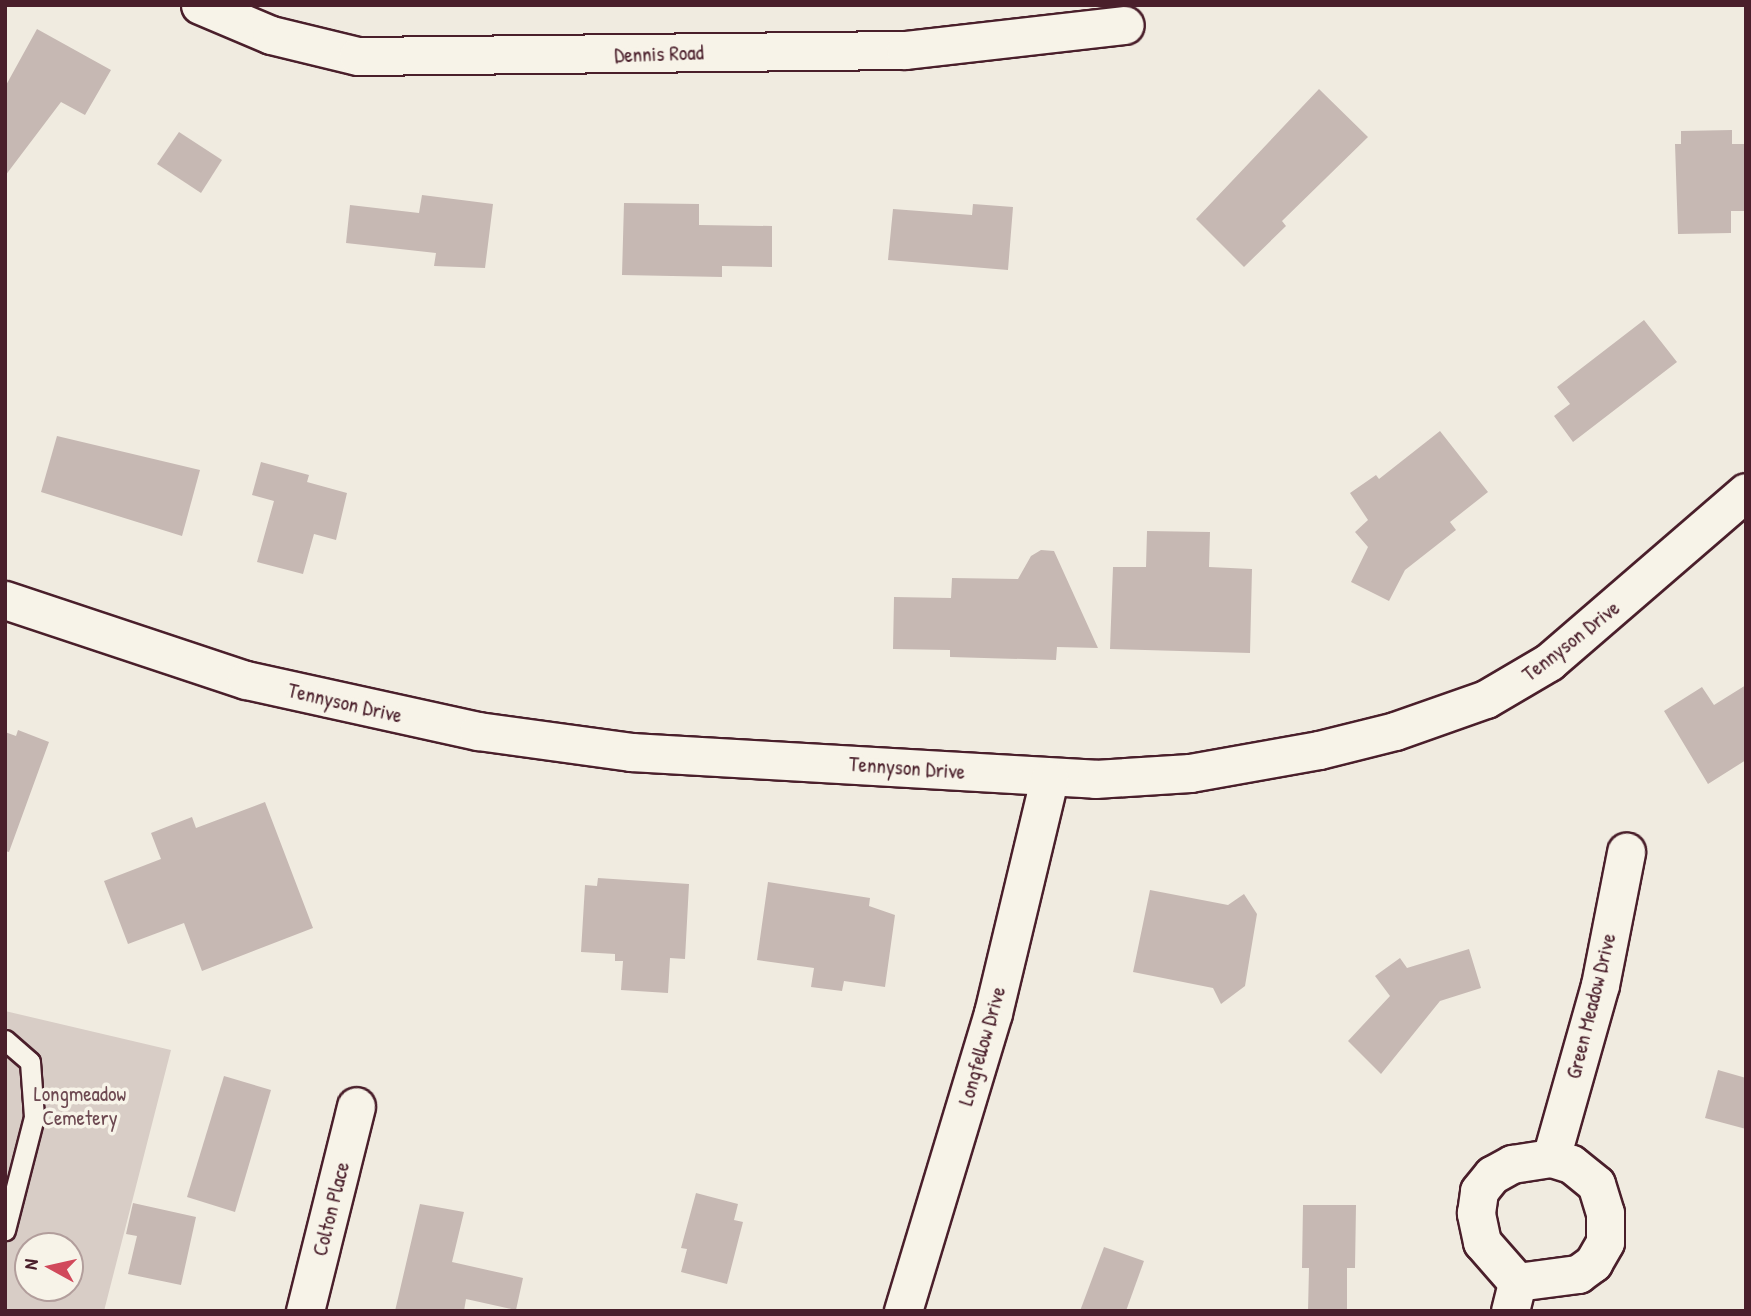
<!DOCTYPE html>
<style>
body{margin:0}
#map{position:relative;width:1751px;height:1316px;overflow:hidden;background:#f0ebe0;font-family:"Patrick Hand",sans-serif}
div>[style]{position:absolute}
.green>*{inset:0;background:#d8cdc6}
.building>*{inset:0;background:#c6b8b3}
.roads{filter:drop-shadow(2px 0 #4a1f2b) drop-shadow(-2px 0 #4a1f2b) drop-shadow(0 2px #4a1f2b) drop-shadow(0 -2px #4a1f2b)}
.service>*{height:19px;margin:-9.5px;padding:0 9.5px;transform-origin:9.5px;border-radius:9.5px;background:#f7f3e8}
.minor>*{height:37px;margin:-18.5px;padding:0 18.5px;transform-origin:18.5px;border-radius:18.5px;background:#f7f3e8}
span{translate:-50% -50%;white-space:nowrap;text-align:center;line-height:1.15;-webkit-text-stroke:7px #f7f3e8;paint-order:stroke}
.street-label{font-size:21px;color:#4a1f2b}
.park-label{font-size:21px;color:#6e4a52}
.frame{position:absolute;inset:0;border:7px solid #4a1f2b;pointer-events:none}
.north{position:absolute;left:14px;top:1232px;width:70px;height:70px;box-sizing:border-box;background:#f7f3e8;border:2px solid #b29e9c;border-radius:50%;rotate:278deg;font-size:19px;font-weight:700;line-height:28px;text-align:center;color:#4a1f2b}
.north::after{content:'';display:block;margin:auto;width:24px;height:32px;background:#d1495b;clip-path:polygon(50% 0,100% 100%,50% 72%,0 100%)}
</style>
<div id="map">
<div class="green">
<i style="clip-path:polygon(evenodd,5px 1011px,171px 1050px,104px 1311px,5px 1311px,5px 1011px,28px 1246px,70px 1246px,70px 1288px,28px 1288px,28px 1246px)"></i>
</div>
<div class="building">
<i style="clip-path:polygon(37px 29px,111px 70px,85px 115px,61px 102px,5px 176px,5px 87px)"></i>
<i style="clip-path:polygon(1319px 89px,1368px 137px,1282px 221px,1286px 226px,1244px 267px,1196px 219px)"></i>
<i style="clip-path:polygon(1732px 130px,1732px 144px,1744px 144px,1746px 211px,1731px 211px,1731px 233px,1678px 234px,1675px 144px,1681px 144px,1681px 131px)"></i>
<i style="clip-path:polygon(179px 132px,222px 160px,201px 193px,157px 164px)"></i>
<i style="clip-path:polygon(422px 195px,493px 204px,485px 268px,434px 266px,436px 253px,346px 243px,350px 205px,419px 213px)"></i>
<i style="clip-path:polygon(624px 203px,699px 204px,699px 225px,772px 226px,772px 267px,722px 266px,722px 277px,622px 275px)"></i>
<i style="clip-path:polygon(973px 204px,1013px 207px,1008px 270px,888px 260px,893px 209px,972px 215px)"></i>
<i style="clip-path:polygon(1644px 320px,1677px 362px,1573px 442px,1554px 416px,1570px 404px,1557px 387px)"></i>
<i style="clip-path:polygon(1440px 431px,1488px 492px,1450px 522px,1456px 530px,1405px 570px,1389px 601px,1351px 582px,1368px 547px,1355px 532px,1368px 520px,1350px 493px,1376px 475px,1379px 479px)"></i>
<i style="clip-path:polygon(57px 436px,200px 470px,182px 536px,41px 492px)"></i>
<i style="clip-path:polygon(261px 462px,309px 475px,307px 482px,347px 493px,336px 540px,314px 534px,303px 574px,257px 562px,274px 501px,252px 495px)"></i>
<i style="clip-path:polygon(1147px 531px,1210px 532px,1209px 567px,1252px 569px,1250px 653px,1110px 649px,1113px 567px,1146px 567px)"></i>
<i style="clip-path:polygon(1041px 550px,1054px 551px,1098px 648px,1057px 647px,1056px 660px,950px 657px,950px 650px,893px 649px,894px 597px,951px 598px,952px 578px,1018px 579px,1031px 556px)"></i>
<i style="clip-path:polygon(1746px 685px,1746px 760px,1708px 784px,1664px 711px,1702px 687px,1714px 705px)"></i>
<i style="clip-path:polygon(18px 730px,49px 742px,9px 852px,5px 851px,5px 732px,16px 736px)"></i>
<i style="clip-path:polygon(265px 802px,313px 928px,202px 971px,184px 923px,128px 944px,104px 881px,161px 859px,151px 833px,192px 817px,196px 828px)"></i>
<i style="clip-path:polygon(598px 878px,689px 884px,685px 959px,670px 958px,668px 993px,621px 990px,623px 961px,615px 961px,615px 954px,581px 952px,585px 885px,597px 886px)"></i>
<i style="clip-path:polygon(768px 882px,870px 898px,869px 906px,895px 915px,885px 987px,844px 981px,842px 991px,811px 987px,814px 968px,757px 960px)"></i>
<i style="clip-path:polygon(1150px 890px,1228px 905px,1244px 894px,1257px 914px,1245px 986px,1221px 1004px,1213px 988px,1133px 972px)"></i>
<i style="clip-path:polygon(1469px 949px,1481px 988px,1440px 1001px,1381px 1074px,1348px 1041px,1390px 996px,1375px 976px,1400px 958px,1407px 968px)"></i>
<i style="clip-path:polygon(1718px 1070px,1746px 1078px,1746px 1129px,1705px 1118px)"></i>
<i style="clip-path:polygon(224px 1076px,271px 1090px,235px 1212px,187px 1197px)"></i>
<i style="clip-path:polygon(696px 1193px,738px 1204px,734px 1220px,743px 1222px,727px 1284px,681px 1272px,687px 1249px,681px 1248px)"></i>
<i style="clip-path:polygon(133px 1203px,196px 1217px,181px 1285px,128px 1274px,137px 1236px,126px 1234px)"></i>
<i style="clip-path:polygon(420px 1204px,464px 1212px,452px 1262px,523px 1278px,516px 1310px,466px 1299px,464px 1311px,395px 1311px)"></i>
<i style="clip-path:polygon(1303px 1205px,1356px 1205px,1355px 1268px,1347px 1268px,1347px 1311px,1308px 1311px,1309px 1268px,1302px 1268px)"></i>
<i style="clip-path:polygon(1104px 1247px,1144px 1261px,1126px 1311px,1080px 1311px)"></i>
</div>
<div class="roads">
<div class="service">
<i style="left:5px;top:1040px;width:33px;rotate:41deg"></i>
<i style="left:30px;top:1062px;width:55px;rotate:85.8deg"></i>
<i style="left:34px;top:1117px;width:117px;rotate:104.4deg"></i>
</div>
<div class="minor">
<i style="left:200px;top:5px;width:77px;rotate:22.9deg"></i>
<i style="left:271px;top:35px;width:89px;rotate:13.6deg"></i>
<i style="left:358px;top:56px;width:547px;rotate:-0.63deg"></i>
<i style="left:905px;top:50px;width:221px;rotate:-6.5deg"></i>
<i style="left:5px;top:600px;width:254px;rotate:18.4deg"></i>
<i style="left:246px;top:680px;width:238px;rotate:12.4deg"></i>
<i style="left:478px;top:731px;width:154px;rotate:7.8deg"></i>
<i style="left:631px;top:752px;width:465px;rotate:3.3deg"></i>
<i style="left:1095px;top:779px;width:95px;rotate:-3.6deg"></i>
<i style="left:1190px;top:773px;width:131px;rotate:-10.1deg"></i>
<i style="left:1319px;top:750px;width:78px;rotate:-14deg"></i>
<i style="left:1395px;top:731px;width:96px;rotate:-19.4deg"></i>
<i style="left:1486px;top:699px;width:73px;rotate:-30.4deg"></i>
<i style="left:1549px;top:662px;width:260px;rotate:-40.8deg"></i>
<i style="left:1517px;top:1282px;width:53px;rotate:-131.2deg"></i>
<i style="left:1482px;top:1242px;width:30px;rotate:-102deg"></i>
<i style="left:1476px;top:1213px;width:22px;rotate:-82deg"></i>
<i style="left:1479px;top:1191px;width:21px;rotate:-51deg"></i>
<i style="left:1492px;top:1175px;width:23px;rotate:-29deg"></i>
<i style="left:1512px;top:1164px;width:39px;rotate:-9deg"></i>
<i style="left:305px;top:1311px;width:211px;rotate:-76deg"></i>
<i style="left:903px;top:1311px;width:311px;rotate:-73.2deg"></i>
<i style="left:993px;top:1013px;width:241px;rotate:-76.5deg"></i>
<i style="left:1510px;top:1311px;width:30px;rotate:-76deg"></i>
<i style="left:1517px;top:1282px;width:62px;rotate:-7.5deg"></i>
<i style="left:1578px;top:1274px;width:19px;rotate:-36deg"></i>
<i style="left:1593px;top:1263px;width:24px;rotate:-60deg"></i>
<i style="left:1605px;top:1242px;width:29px;rotate:-90deg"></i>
<i style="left:1605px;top:1213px;width:30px;rotate:-107deg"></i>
<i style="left:1596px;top:1184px;width:32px;rotate:-141deg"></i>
<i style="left:1571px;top:1164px;width:21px;rotate:-163deg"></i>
<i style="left:1551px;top:1158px;width:180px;rotate:-74.2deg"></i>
<i style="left:1600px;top:985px;width:136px;rotate:-78.9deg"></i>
</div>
</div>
<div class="street-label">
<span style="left:659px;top:54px;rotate:-2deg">Dennis Road</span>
<span style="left:1571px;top:641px;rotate:-38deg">Tennyson Drive</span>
<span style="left:345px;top:703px;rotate:13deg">Tennyson Drive</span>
<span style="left:907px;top:768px;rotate:4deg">Tennyson Drive</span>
<span style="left:1591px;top:1006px;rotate:-76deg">Green Meadow Drive</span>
<span style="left:982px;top:1046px;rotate:-74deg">Longfellow Drive</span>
<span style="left:331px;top:1209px;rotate:-76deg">Colton Place</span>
</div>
<div class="park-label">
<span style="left:80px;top:1106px">Longmeadow<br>Cemetery</span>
</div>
<div class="frame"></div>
<div class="north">N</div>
</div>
